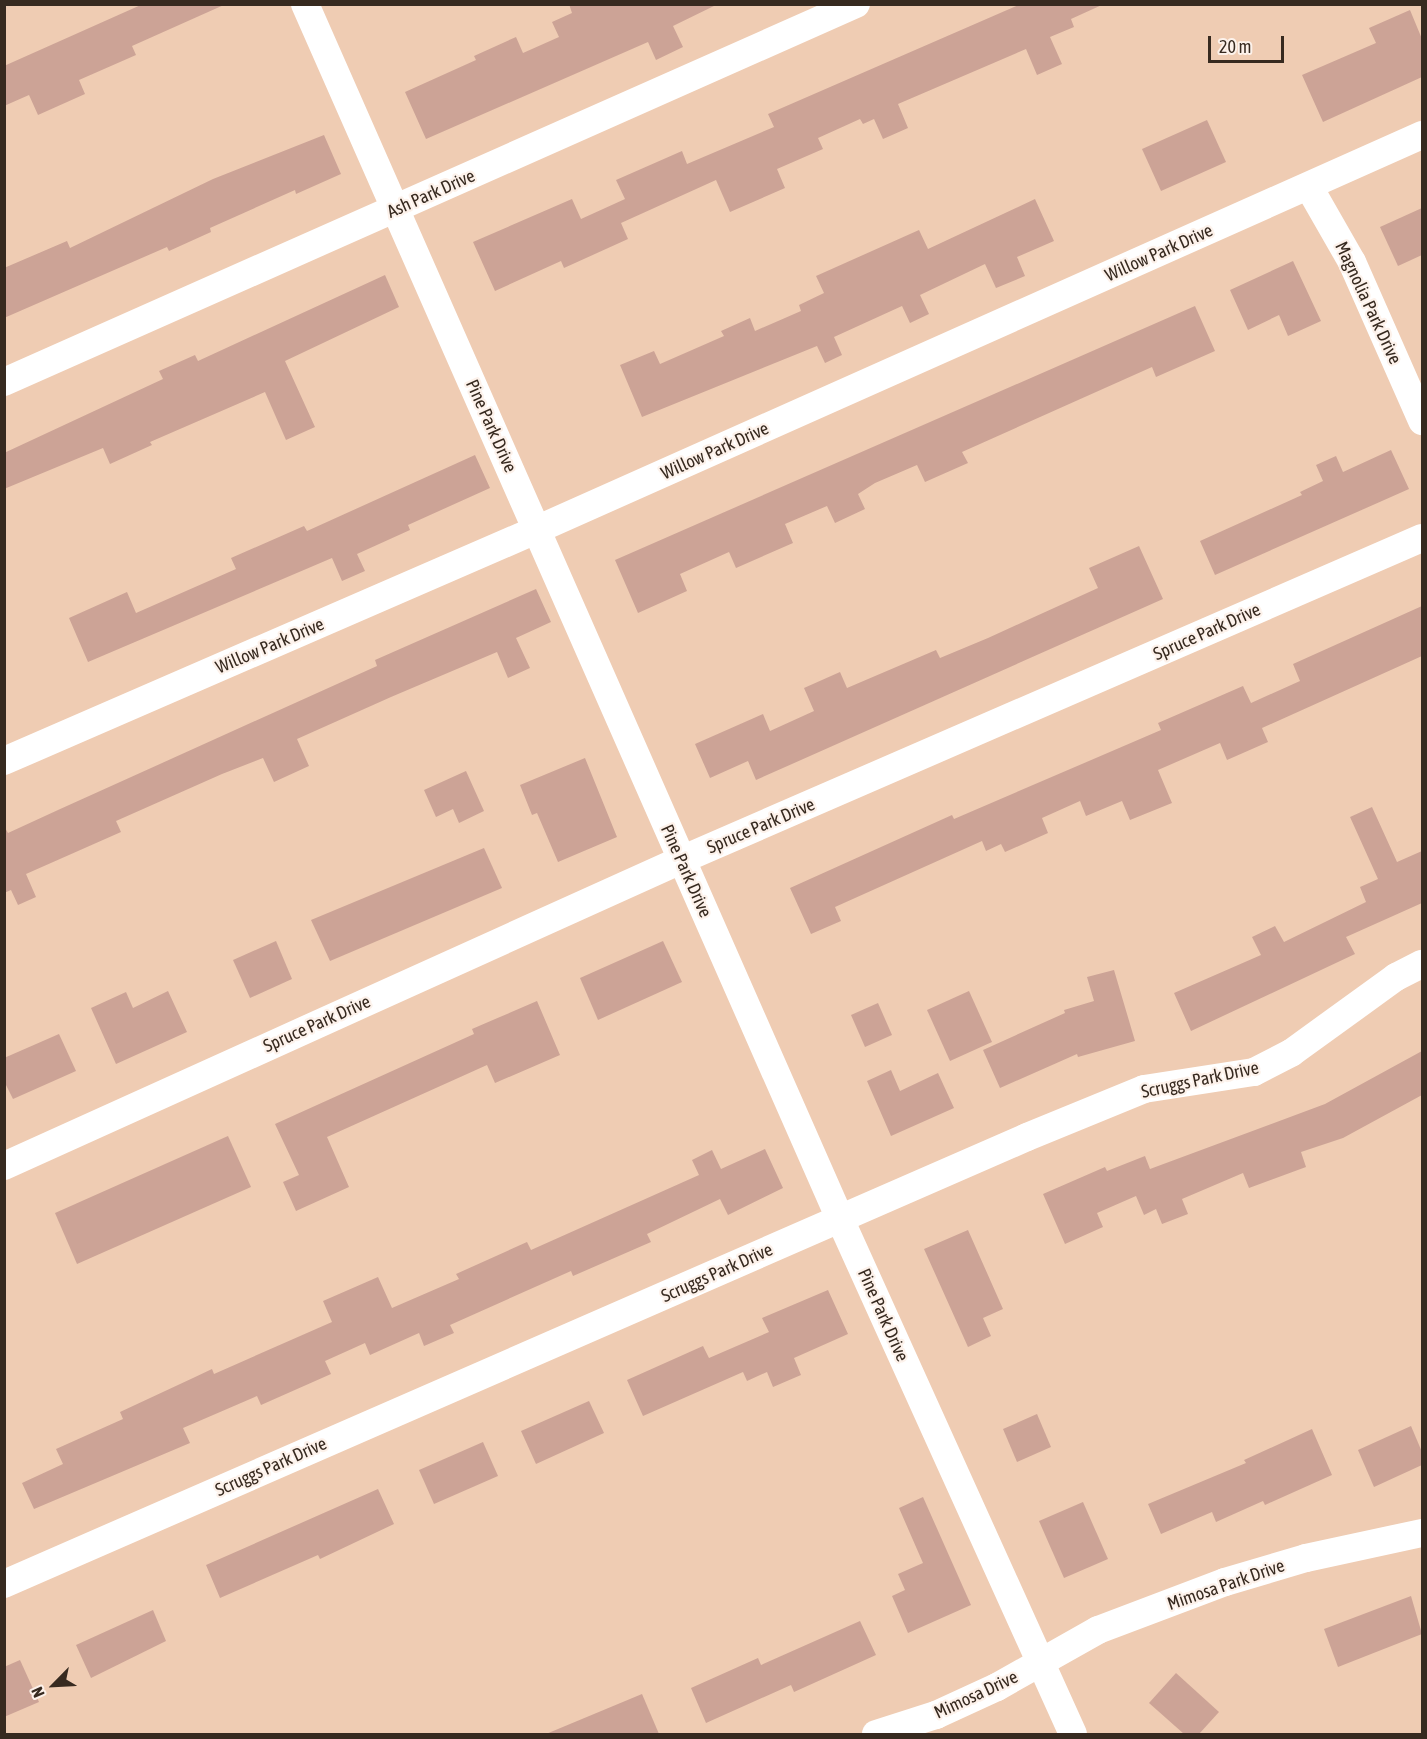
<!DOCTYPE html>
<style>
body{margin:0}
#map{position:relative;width:1427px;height:1739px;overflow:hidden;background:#efccb3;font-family:"Asap Condensed",sans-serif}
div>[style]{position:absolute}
.building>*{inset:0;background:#cca396}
.street>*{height:28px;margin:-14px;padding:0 14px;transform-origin:14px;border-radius:14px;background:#fff}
span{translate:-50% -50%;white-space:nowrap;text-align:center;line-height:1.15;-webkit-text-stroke:4.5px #fdf2eb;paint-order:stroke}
.street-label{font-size:18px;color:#372a20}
.frame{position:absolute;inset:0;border:6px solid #372a20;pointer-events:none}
.north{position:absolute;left:24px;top:1655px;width:60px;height:60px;-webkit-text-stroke:4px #fdf2eb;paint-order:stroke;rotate:246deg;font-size:16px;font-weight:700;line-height:24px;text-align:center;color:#372a20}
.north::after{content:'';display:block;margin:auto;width:21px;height:27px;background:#372a20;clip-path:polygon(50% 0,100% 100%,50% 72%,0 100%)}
.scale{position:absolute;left:1208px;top:36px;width:76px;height:27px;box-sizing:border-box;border:3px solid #372a20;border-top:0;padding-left:8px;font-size:18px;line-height:21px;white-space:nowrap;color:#372a20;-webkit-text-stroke:4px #fdf2eb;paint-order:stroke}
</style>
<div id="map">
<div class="building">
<i style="clip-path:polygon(143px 4px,226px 4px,132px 46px,136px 55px,79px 80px,85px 94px,38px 115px,29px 95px,4px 106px,4px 66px)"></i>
<i style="clip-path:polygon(569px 4px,718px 4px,673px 26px,683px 47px,656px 60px,648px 42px,426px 139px,405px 92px,476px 60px,474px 56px,516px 37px,523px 53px,559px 37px,552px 22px,572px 13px)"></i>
<i style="clip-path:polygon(1021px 4px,1104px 4px,1071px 19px,1074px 27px,1050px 37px,1062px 64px,1037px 75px,1026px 49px,898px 104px,908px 128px,883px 139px,874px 119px,863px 124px,860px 119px,818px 138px,823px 149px,777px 169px,785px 188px,730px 212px,716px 180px,621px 223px,628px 239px,564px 268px,561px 261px,495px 291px,473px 242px,572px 199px,581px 219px,625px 199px,616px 180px,682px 151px,687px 164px,774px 127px,768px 114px)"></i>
<i style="clip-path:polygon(1410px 10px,1422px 39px,1422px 77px,1323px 122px,1302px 75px,1376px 43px,1369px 28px)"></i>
<i style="clip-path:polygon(1207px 120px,1226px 162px,1161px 191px,1142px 149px)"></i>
<i style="clip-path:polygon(324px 135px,341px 174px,296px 194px,295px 190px,210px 228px,211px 232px,169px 251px,167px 247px,4px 318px,4px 268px,67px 241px,70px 248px,213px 179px)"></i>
<i style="clip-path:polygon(1035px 199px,1054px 241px,1017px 257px,1025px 276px,996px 288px,985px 264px,920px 295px,929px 314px,910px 323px,902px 306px,834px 337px,842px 355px,825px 363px,817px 346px,642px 417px,620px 365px,654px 351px,660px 364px,724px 336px,721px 331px,750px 318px,755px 331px,801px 311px,799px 305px,824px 293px,816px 276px,919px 230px,928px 249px)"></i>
<i style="clip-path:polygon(1422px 208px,1422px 255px,1398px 266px,1380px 227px)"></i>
<i style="clip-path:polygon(1293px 261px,1321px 321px,1288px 336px,1279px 315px,1248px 330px,1230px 290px)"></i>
<i style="clip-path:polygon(385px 275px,399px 307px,285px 361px,315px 427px,286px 440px,265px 392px,150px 442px,152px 445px,110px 464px,103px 448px,4px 489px,4px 453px,163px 379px,159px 371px,195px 355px,198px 361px)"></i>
<i style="clip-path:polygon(1195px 306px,1215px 351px,1156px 377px,1152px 367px,962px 452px,968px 463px,925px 482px,917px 465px,875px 483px,858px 494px,865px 509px,835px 523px,827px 506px,785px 524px,793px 543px,736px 568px,729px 552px,680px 574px,687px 591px,638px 613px,615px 560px)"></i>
<i style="clip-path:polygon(1391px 450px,1409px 489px,1215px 575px,1200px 541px,1302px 495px,1300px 492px,1323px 481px,1316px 465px,1336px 456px,1343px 472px)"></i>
<i style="clip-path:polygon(475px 455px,490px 488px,408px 525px,410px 530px,357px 554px,365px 571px,342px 581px,332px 558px,88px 662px,69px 618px,127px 592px,136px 613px,236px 569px,231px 558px,304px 526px,307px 531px)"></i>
<i style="clip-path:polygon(1139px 546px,1163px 599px,756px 780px,748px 761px,710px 778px,695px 744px,763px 714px,770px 731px,814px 711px,804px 688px,840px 672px,847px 688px,936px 650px,940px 658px,988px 638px,1098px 588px,1089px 568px)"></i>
<i style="clip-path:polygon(536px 589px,551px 622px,516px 638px,530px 668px,508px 678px,497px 652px,391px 697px,297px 739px,309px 766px,274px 782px,263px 758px,222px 774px,116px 821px,121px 832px,26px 874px,36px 897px,18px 905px,11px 890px,4px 893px,4px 826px,8px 833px,58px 810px,377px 666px,375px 660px)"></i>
<i style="clip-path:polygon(1422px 606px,1422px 656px,1262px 728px,1268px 742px,1227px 760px,1220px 743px,1158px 770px,1172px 803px,1130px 820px,1122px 801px,1086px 816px,1080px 801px,1042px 818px,1048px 833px,1005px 852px,1001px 844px,986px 851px,982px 841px,835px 907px,841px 921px,811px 934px,790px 888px,952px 815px,954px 819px,1161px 730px,1158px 723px,1243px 686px,1251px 703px,1300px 681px,1293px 664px)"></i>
<i style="clip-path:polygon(585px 758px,617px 837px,558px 862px,537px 813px,532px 815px,520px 785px)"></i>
<i style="clip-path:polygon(466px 771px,484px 811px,459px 823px,453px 809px,436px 817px,424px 790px)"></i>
<i style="clip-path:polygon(1372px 807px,1397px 862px,1422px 851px,1422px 903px,1346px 937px,1355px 954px,1191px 1031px,1174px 993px,1261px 955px,1252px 937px,1275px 926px,1284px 942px,1366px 902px,1360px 887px,1378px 879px,1350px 817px)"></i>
<i style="clip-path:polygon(484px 848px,502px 888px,330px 961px,311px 920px)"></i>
<i style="clip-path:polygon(276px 941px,292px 979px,250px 998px,233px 960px)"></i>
<i style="clip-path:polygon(663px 941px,682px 982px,598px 1020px,580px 978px)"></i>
<i style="clip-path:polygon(1114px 970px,1135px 1041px,1078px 1057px,1077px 1054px,1000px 1088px,983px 1050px,1065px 1013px,1064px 1010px,1094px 1001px,1087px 977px)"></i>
<i style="clip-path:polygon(168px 991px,187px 1032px,116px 1064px,91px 1008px,126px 992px,133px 1008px)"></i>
<i style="clip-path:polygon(969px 991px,992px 1042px,950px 1061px,927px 1010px)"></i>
<i style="clip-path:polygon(537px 1001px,560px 1055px,495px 1083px,487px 1065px,327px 1137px,349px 1187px,296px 1211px,283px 1182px,299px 1175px,275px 1124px,474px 1034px,472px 1029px)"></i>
<i style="clip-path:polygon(878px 1003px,892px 1035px,865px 1047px,851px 1015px)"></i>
<i style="clip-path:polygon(59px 1034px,76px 1071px,13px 1099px,4px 1081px,4px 1058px)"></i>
<i style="clip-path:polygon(1422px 1051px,1422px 1095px,1343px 1138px,1301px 1152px,1306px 1167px,1249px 1188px,1243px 1173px,1182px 1199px,1188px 1214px,1162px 1224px,1156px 1209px,1144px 1215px,1136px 1196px,1097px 1213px,1103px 1227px,1065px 1244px,1043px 1194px,1105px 1167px,1107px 1171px,1145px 1156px,1150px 1169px,1325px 1104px)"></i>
<i style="clip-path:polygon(891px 1070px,900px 1091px,938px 1073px,954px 1108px,891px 1136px,867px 1081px)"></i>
<i style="clip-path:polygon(228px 1136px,251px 1187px,77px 1264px,55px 1213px)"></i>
<i style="clip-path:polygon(765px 1149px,783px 1188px,728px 1215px,720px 1199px,647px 1234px,651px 1242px,573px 1276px,571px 1271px,450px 1325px,454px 1333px,424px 1346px,419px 1333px,370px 1355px,365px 1343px,325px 1361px,331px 1374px,261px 1405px,257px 1396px,183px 1428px,190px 1443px,34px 1509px,22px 1483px,63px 1464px,56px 1449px,123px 1419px,120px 1412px,193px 1378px,212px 1369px,214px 1374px,332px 1322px,323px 1301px,378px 1277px,392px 1308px,459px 1279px,456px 1274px,527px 1242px,531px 1250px,699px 1175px,692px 1160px,712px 1150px,721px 1169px)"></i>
<i style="clip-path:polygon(968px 1230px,1003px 1309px,983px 1318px,991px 1336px,968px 1347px,924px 1249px)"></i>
<i style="clip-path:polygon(828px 1290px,848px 1334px,794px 1358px,801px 1375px,773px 1387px,767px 1372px,747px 1381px,743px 1372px,643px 1416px,627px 1380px,703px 1346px,709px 1358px,769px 1332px,762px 1318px)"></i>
<i style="clip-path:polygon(589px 1401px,604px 1433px,536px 1464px,521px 1431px)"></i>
<i style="clip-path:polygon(1037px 1414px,1051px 1447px,1017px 1462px,1003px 1429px)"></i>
<i style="clip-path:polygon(1411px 1426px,1422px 1452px,1422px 1465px,1374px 1487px,1358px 1450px)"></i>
<i style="clip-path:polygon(1312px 1429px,1332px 1475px,1265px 1505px,1263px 1501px,1216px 1522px,1212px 1512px,1161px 1534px,1148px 1504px,1246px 1463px,1244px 1460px)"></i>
<i style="clip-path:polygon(483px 1442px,498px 1476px,434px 1504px,419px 1470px)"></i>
<i style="clip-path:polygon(378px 1489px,394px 1524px,320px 1559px,318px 1555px,220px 1598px,206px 1565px)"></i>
<i style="clip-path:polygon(923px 1497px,971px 1605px,908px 1633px,892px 1596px,905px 1590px,898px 1574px,923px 1563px,899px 1508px)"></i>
<i style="clip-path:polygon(1083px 1502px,1108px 1559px,1064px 1578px,1039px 1521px)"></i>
<i style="clip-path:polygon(1411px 1596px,1422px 1634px,1338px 1667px,1324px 1629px)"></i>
<i style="clip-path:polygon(153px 1610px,166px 1641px,91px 1678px,76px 1645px)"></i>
<i style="clip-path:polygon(860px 1621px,876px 1655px,794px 1692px,791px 1685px,706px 1723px,691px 1688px,758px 1658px,761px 1665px)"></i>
<i style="clip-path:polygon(20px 1660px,39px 1702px,4px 1717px,4px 1667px)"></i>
<i style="clip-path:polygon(1176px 1673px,1219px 1712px,1199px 1734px,1184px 1734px,1149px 1703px)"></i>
<i style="clip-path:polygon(642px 1694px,659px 1734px,546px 1734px)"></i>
</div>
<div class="street">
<i style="left:305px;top:4px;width:1328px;rotate:66.23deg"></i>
<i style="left:840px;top:1219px;width:565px;rotate:65.66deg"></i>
<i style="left:1309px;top:187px;width:86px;rotate:60.2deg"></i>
<i style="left:1352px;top:262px;width:174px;rotate:66.2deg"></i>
<i style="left:4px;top:382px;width:932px;rotate:-23.93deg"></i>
<i style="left:4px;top:761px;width:580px;rotate:-23.47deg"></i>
<i style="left:536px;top:530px;width:970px;rotate:-24.03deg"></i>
<i style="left:4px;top:1166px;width:743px;rotate:-24.32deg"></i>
<i style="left:681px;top:860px;width:808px;rotate:-23.49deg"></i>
<i style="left:4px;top:1584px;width:1116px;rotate:-23.6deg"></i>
<i style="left:1027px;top:1137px;width:126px;rotate:-22.3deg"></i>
<i style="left:1144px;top:1089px;width:111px;rotate:-8.8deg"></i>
<i style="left:1254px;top:1072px;width:42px;rotate:-27.2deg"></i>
<i style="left:1291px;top:1053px;width:130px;rotate:-35.9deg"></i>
<i style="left:1396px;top:977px;width:29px;rotate:-27deg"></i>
<i style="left:876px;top:1734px;width:63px;rotate:-17.6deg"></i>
<i style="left:936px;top:1715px;width:67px;rotate:-24.7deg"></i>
<i style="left:997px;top:1687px;width:116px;rotate:-29.4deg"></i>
<i style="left:1098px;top:1630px;width:136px;rotate:-20.7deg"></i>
<i style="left:1225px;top:1582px;width:84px;rotate:-16.5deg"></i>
<i style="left:1306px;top:1558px;width:119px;rotate:-12.2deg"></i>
</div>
<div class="street-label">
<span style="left:431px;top:194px;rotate:-24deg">Ash Park Drive</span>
<span style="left:1159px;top:253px;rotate:-24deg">Willow Park Drive</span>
<span style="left:1368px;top:303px;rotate:65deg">Magnolia Park Drive</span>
<span style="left:491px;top:426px;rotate:66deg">Pine Park Drive</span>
<span style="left:715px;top:451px;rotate:-24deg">Willow Park Drive</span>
<span style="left:1207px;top:632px;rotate:-24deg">Spruce Park Drive</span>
<span style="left:270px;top:646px;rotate:-23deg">Willow Park Drive</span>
<span style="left:761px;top:826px;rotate:-23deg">Spruce Park Drive</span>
<span style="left:686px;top:871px;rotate:66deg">Pine Park Drive</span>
<span style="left:317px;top:1024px;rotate:-24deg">Spruce Park Drive</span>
<span style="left:1200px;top:1080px;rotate:-12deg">Scruggs Park Drive</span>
<span style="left:717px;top:1273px;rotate:-24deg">Scruggs Park Drive</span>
<span style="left:883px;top:1315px;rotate:66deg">Pine Park Drive</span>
<span style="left:271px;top:1467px;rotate:-24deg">Scruggs Park Drive</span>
<span style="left:1226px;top:1585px;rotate:-19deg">Mimosa Park Drive</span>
<span style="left:976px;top:1695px;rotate:-25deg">Mimosa Drive</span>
</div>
<div class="frame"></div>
<div class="north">N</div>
<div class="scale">20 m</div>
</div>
